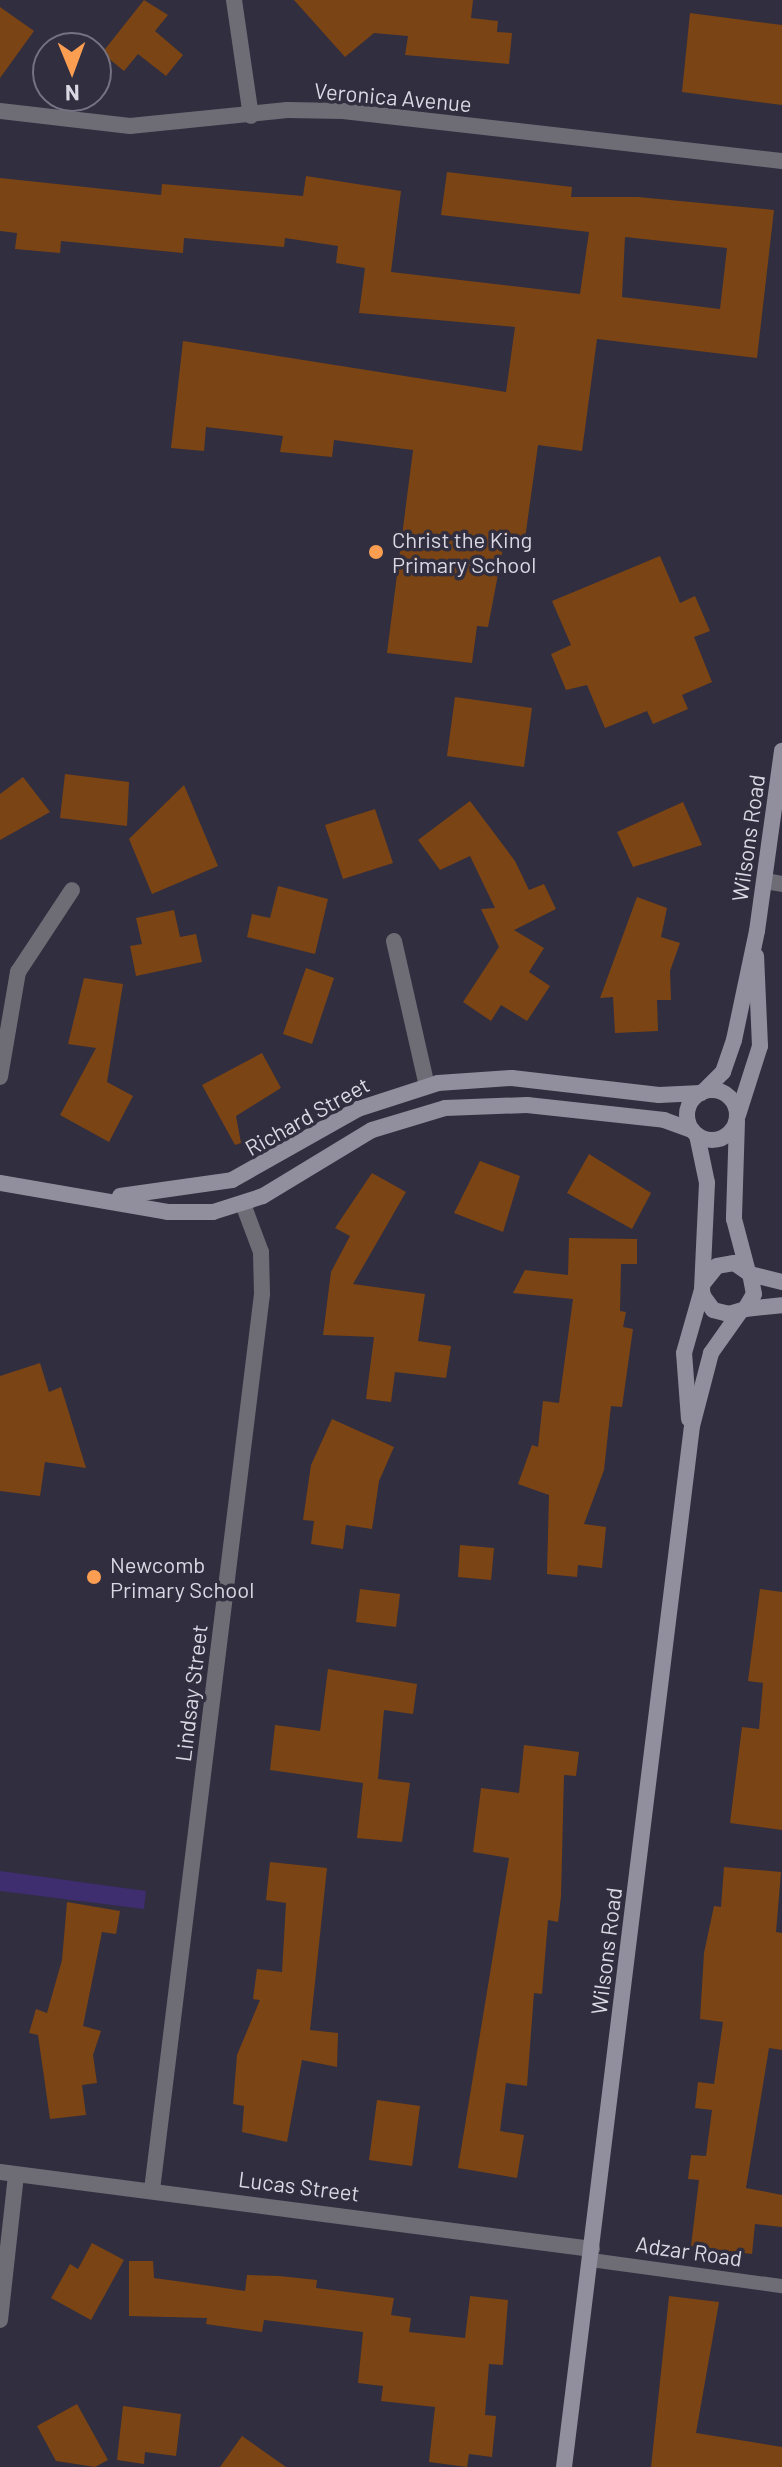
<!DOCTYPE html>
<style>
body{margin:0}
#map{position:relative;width:782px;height:2467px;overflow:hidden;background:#312e3f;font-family:Barlow,sans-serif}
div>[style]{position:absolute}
.green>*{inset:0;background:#3e2d6f}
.building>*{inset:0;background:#7b4414}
.lane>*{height:14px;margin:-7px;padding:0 7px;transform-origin:7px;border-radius:7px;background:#6e6d76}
.street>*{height:16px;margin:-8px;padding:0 8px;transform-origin:8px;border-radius:8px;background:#6e6d76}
.secondary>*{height:16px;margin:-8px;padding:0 8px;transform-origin:8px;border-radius:8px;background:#918f9d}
.secondary>.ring{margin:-8px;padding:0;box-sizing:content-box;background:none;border:16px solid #918f9d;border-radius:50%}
.dots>*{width:22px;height:22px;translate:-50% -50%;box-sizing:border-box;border:4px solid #312e3f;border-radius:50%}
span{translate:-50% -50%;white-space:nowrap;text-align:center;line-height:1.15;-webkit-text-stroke:7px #312e3f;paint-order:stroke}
.street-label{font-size:22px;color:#dad8e3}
.poi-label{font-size:22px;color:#dad8e3}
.left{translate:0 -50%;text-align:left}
.north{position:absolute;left:32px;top:32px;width:80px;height:80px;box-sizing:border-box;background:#312e3f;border:2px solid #757281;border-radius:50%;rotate:179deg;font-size:22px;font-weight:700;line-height:32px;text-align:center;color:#dad8e3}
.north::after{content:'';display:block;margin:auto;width:28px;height:36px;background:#fc9e52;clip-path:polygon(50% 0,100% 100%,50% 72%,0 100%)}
</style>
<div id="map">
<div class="green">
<i style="clip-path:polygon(0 1871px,146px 1891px,144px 1909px,0 1891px)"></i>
</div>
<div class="building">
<i style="clip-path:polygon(144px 0,168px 15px,155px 31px,183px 55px,166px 76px,138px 54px,124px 71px,102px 53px)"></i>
<i style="clip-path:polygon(294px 0,473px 0,471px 18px,498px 21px,497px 32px,512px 33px,509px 64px,405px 55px,408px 36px,374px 33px,345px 57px)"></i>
<i style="clip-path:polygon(0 7px,34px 31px,0 78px)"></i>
<i style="clip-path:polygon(690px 13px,782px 25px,782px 105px,682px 92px)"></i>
<i style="clip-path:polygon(evenodd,447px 172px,572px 187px,571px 197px,638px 197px,774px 210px,757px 358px,597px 339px,582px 451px,538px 445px,524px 546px,504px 543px,488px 627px,477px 626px,472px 663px,387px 653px,413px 450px,334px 440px,332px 457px,280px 452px,283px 436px,206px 427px,204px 451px,171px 448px,183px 341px,506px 392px,515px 327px,359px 313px,365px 268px,336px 263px,338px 246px,285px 238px,284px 247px,184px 238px,183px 253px,61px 241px,60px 253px,15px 249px,17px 233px,0 231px,0 178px,161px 195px,162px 184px,303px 196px,306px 176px,401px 191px,391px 272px,580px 294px,589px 232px,441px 215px,447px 172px,625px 237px,727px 248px,720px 309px,622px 297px,625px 237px)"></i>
<i style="clip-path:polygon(660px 556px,680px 603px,695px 596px,710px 631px,694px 637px,712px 682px,682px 695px,688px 709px,653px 724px,647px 711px,605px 728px,587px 685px,566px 690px,551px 654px,571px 645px,552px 601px)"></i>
<i style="clip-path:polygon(455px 697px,532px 708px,524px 767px,447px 756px)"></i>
<i style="clip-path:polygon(65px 774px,129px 782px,127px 826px,60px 818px)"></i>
<i style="clip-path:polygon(23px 777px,50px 812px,0 840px,0 794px)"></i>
<i style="clip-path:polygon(184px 785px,218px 866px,152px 894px,129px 839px)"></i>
<i style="clip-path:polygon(470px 801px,515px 861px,529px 890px,544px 884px,556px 909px,514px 930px,544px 948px,529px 972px,550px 986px,527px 1021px,501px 1005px,491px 1021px,463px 1002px,499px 947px,481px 909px,495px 908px,470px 856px,440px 870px,418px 840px)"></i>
<i style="clip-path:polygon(683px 802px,702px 845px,633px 867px,617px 832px)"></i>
<i style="clip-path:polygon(375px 809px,393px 863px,343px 879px,325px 825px)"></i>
<i style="clip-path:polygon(278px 886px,328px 899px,315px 954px,247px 937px,252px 914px,270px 918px)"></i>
<i style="clip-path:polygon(637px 897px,667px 908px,661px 937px,680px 943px,670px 971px,671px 1000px,657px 1000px,658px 1031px,615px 1033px,613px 997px,600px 998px)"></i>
<i style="clip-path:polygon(174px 910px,180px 937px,196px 934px,202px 962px,136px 976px,130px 946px,142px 944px,136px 918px)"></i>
<i style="clip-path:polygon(306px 968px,334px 978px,312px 1044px,283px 1034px)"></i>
<i style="clip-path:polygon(84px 978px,123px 984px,107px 1082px,133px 1096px,109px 1142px,60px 1115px,96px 1048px,68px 1044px)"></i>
<i style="clip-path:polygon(262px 1053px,281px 1088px,236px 1116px,241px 1143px,235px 1145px,202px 1085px)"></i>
<i style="clip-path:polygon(589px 1154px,651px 1193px,632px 1229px,567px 1193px)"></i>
<i style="clip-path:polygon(480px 1161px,520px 1176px,503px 1232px,454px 1213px)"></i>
<i style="clip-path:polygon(372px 1173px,406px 1192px,353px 1284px,425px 1294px,418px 1341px,451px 1346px,446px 1378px,395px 1372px,391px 1402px,366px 1399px,374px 1337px,323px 1335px,331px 1272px,350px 1236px,335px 1228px)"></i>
<i style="clip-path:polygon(569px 1238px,637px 1239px,637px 1264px,621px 1264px,620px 1311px,626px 1312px,623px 1327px,633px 1329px,622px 1407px,611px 1406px,604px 1470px,584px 1524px,606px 1527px,602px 1568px,578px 1565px,577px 1577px,547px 1574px,549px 1495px,518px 1484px,532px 1445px,538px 1447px,543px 1401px,559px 1403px,573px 1299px,513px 1293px,525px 1270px,568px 1275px)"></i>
<i style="clip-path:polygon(40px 1363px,49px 1392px,61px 1387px,86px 1468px,45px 1462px,40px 1496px,0 1491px,0 1376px)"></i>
<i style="clip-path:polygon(332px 1419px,394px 1447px,379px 1481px,372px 1529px,346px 1525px,343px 1549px,311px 1544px,314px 1521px,303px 1520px,311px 1465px)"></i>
<i style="clip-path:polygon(460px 1545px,494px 1548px,491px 1580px,458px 1577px)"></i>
<i style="clip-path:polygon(360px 1589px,400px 1594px,396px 1627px,356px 1622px)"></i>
<i style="clip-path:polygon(760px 1589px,782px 1592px,782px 1830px,730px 1823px,742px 1727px,759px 1729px,763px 1683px,748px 1681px)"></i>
<i style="clip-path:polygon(328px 1669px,417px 1684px,413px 1714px,384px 1710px,378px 1779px,410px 1783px,402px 1842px,357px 1838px,363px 1783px,270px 1770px,275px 1725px,320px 1731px)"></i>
<i style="clip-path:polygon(524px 1745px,579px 1752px,576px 1776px,564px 1775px,561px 1896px,558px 1922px,548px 1920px,542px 1994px,534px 1993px,527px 2086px,506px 2083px,500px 2131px,524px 2135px,517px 2178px,458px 2168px,509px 1858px,473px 1852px,481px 1788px,519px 1793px)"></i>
<i style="clip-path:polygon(270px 1862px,327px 1868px,310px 2030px,338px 2033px,337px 2067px,302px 2060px,287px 2142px,242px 2132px,244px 2106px,233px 2104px,237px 2055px,260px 2000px,253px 1999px,257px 1969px,282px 1972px,286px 1903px,266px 1900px)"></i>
<i style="clip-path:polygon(724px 1867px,781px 1872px,776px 1932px,782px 1933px,782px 2050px,769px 2048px,746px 2188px,782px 2195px,782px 2227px,755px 2224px,752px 2254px,691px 2246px,699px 2180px,688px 2179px,691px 2155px,706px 2156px,712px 2110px,695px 2108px,698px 2082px,714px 2084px,723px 2022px,700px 2019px,704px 1953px,714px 1906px,721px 1907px)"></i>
<i style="clip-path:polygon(67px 1902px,120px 1911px,116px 1934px,102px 1932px,83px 2026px,101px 2031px,93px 2055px,97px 2083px,82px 2085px,86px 2115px,50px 2119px,38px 2035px,29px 2033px,36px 2009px,47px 2013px,62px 1960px)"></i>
<i style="clip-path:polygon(377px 2100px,420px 2106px,412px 2166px,369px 2160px)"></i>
<i style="clip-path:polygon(92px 2243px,124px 2260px,91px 2320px,51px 2298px,70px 2264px,78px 2269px)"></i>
<i style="clip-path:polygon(129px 2261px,153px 2261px,154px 2278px,183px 2282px,245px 2291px,247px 2275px,279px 2276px,317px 2280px,316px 2288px,394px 2298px,391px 2315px,411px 2318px,409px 2332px,465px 2338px,470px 2296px,508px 2300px,503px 2365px,489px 2364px,485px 2415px,496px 2416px,492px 2457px,469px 2454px,467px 2467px,429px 2462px,435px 2407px,381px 2401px,383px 2386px,358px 2383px,363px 2332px,264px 2320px,262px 2332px,206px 2324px,207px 2318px,129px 2316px)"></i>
<i style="clip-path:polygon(669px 2296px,719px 2302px,696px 2433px,782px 2447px,782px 2467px,651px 2467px)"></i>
<i style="clip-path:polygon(77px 2404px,108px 2460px,95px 2467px,56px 2461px,37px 2426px)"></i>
<i style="clip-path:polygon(123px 2406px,181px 2414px,176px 2456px,145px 2452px,144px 2464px,117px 2460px)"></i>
<i style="clip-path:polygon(242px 2436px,286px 2467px,220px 2467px)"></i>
</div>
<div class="lane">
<i style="left:591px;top:2260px;width:193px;rotate:7.8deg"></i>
</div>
<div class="street">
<i style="left:234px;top:0;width:117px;rotate:81.7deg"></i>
<i style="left:0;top:111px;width:131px;rotate:6.6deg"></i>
<i style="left:130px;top:126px;width:158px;rotate:-5.8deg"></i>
<i style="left:287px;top:110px;width:56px;rotate:1deg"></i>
<i style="left:343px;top:111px;width:442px;rotate:6.5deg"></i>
<i style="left:765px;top:881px;width:17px;rotate:10deg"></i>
<i style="left:394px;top:941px;width:149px;rotate:77.2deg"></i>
<i style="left:0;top:1077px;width:107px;rotate:-80.3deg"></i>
<i style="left:18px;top:972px;width:98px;rotate:-56.6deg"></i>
<i style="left:0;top:2172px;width:597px;rotate:7.41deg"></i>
<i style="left:152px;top:2190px;width:903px;rotate:-83deg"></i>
<i style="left:262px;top:1294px;width:42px;rotate:-91.4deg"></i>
<i style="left:261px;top:1252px;width:51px;rotate:-110.6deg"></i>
<i style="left:0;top:2320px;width:146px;rotate:-83.7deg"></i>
</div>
<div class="secondary">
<i class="ring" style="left:687px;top:1090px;width:34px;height:34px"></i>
<i style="left:704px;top:1091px;width:27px;rotate:-45deg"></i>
<i style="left:723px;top:1072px;width:34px;rotate:-71deg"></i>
<i style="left:734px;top:1040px;width:111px;rotate:-78.1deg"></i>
<i style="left:757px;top:931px;width:182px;rotate:-82.1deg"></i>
<i style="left:738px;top:1115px;width:72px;rotate:-72.3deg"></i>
<i style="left:760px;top:1046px;width:90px;rotate:-92.5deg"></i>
<i style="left:737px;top:1121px;width:98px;rotate:91.8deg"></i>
<i style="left:734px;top:1219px;width:55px;rotate:75.2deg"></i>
<i style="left:697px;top:1135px;width:49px;rotate:78.2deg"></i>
<i style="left:707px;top:1183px;width:107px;rotate:92.7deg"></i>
<i style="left:702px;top:1290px;width:6px;rotate:81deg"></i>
<i style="left:703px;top:1296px;width:17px;rotate:54deg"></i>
<i style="left:713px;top:1310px;width:16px;rotate:14deg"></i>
<i style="left:729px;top:1314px;width:17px;rotate:-17deg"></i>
<i style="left:745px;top:1309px;width:17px;rotate:-59deg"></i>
<i style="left:754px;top:1294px;width:20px;rotate:-101deg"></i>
<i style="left:750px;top:1274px;width:19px;rotate:-145deg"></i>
<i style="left:734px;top:1263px;width:17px;rotate:170deg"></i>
<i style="left:717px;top:1266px;width:22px;rotate:129deg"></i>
<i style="left:0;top:1183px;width:170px;rotate:9.8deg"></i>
<i style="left:168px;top:1212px;width:45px"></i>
<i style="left:213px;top:1212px;width:52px;rotate:-17.7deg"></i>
<i style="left:263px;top:1196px;width:127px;rotate:-31.2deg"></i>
<i style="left:372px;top:1130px;width:76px;rotate:-16.8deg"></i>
<i style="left:445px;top:1108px;width:82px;rotate:-2.1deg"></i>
<i style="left:527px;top:1105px;width:138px;rotate:6.2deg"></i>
<i style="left:664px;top:1120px;width:30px;rotate:20deg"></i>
<i style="left:120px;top:1196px;width:113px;rotate:-8.1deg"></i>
<i style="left:232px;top:1180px;width:145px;rotate:-29.4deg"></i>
<i style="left:358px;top:1109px;width:84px;rotate:-18deg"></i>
<i style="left:438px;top:1083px;width:74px;rotate:-3.9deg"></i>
<i style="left:512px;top:1078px;width:148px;rotate:6.6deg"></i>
<i style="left:659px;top:1095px;width:42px;rotate:-2.7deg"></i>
<i style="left:750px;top:1274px;width:33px;rotate:14deg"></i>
<i style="left:745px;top:1309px;width:37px;rotate:-6deg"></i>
<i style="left:689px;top:1419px;width:66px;rotate:-94.3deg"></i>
<i style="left:684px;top:1353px;width:66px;rotate:-74.1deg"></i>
<i style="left:564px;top:2467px;width:1049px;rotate:-82.99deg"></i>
<i style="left:692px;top:1426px;width:75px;rotate:-75.4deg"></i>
<i style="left:711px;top:1353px;width:50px;rotate:-54.7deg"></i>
</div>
<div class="dots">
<i style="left:376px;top:552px;background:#fc9e52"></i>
<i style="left:94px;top:1577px;background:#fc9e52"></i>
</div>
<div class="street-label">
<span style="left:393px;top:97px;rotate:5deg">Veronica Avenue</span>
<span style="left:748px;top:838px;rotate:-82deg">Wilsons Road</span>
<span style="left:307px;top:1116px;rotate:-29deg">Richard Street</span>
<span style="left:191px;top:1693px;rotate:-83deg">Lindsay Street</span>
<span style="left:606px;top:1951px;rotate:-83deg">Wilsons Road</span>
<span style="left:299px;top:2186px;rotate:7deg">Lucas Street</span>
<span style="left:689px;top:2251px;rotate:8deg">Adzar Road</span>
</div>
<div class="poi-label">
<span class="left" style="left:392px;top:552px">Christ the King<br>Primary School</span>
<span class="left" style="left:110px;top:1577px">Newcomb<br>Primary School</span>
</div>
<div class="north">N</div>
</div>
